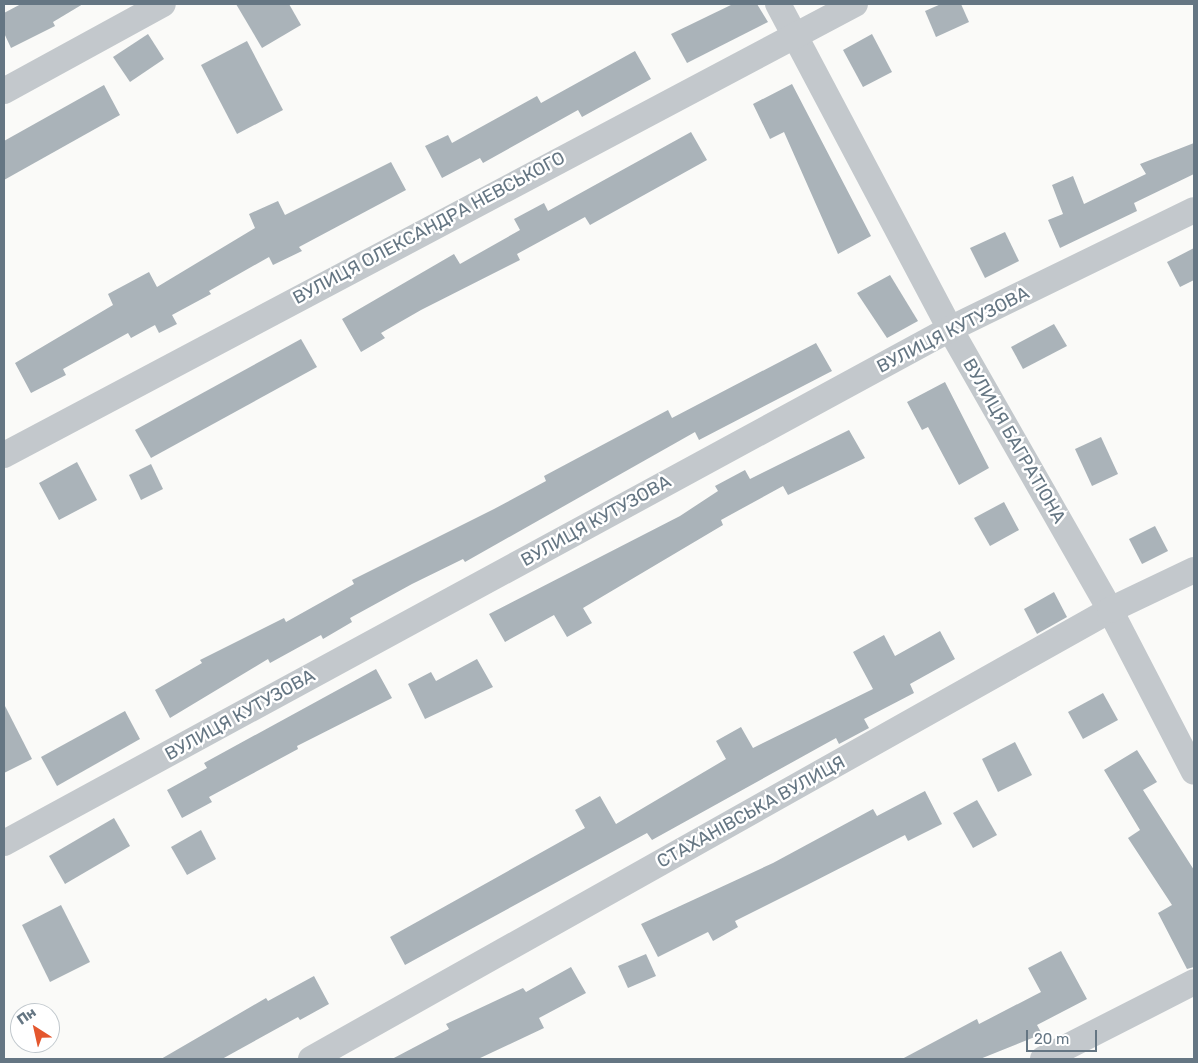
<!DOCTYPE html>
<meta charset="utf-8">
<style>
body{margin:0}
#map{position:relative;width:1198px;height:1063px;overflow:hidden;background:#fafaf8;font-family:Rubik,sans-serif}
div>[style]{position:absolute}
.building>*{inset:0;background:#aab3b9}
.street>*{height:26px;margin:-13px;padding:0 13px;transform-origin:13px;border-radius:13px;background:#c3c8cc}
span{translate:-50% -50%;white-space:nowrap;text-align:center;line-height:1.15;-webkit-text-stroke:5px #fff;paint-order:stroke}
.street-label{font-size:18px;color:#657683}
.frame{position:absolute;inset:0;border:5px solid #657683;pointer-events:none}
.north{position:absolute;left:10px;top:1003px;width:50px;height:50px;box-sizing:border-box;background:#fff;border:1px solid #c1c8cd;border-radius:50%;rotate:325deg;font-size:14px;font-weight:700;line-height:20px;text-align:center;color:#657683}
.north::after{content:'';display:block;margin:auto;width:18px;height:22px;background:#e4572e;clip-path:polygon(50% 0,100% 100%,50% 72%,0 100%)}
.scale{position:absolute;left:1026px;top:1030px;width:71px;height:22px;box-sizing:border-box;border:2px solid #657683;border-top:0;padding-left:6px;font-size:15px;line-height:18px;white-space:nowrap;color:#657683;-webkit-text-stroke:4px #fff;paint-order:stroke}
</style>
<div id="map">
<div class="building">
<i style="clip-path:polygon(21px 4px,83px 4px,53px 22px,55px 26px,11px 48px,4px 33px,4px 13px)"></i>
<i style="clip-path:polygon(236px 4px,289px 4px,301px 25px,262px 48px)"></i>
<i style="clip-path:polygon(733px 4px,757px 4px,768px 22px,687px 63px,671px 34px)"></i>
<i style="clip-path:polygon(941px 4px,961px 4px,969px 22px,936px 37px,925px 11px)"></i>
<i style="clip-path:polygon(148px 34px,164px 59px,130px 82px,113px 57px)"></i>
<i style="clip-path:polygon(872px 34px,892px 72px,863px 87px,843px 50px)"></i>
<i style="clip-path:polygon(247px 41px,283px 110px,237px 134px,201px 65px)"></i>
<i style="clip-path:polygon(635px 51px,651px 79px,582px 117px,578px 110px,483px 163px,480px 158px,442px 178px,425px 146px,448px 135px,452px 143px,537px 96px,541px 103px)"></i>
<i style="clip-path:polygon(792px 84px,871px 236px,838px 254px,784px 132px,770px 139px,753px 104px)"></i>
<i style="clip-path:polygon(104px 85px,120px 115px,4px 180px,4px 141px)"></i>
<i style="clip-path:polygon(691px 132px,707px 160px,590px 225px,585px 217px,517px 254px,520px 260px,421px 310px,381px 333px,385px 338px,361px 352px,342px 319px,454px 254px,460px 264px,520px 230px,514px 219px,544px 203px,548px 211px)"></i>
<i style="clip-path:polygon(1194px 143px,1194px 174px,1134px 203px,1137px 211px,1060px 248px,1048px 220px,1063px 214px,1052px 185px,1073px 176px,1084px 204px,1146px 174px,1140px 164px)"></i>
<i style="clip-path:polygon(391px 162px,406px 190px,299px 247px,302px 251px,273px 265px,269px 257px,209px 291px,211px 294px,172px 315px,177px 324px,159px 333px,155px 325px,131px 338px,128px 333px,63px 369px,66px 375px,31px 393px,15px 363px,113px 305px,108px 294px,149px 272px,157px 287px,255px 228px,249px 214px,278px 201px,285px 215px)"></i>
<i style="clip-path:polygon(1005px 232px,1019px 261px,985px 278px,970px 248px)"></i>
<i style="clip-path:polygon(1194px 248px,1194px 280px,1180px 287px,1167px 262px)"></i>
<i style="clip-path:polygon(890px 275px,918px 321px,887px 338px,857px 293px)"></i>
<i style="clip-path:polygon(1054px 324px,1067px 346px,1023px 369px,1011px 347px)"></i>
<i style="clip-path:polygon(301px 339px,317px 367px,151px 458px,135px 430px)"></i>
<i style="clip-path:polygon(816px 343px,832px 371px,699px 440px,695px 432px,465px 562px,463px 559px,412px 584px,350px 618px,352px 622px,323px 639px,321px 635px,270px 663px,268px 659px,170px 718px,155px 690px,202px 663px,200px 660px,284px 618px,286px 622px,354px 584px,352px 580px,494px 509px,546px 481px,544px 476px,668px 410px,672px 418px)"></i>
<i style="clip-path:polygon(945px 382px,989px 468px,959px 485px,928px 427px,922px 430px,907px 402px)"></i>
<i style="clip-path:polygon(849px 430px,865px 458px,788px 495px,783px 486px,721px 520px,723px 525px,583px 608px,592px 623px,567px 637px,554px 615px,505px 642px,489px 614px,680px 516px,718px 491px,715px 486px,745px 470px,750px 479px)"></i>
<i style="clip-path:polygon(1101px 437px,1118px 474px,1092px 486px,1075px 449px)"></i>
<i style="clip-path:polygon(77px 462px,97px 500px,59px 520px,39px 483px)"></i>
<i style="clip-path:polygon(151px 464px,163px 489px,141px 500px,129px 475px)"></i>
<i style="clip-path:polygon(1004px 502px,1019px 530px,990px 546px,974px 518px)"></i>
<i style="clip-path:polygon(1155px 526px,1168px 551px,1142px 564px,1129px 539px)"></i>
<i style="clip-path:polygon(1054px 592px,1067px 617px,1037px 634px,1024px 609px)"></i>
<i style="clip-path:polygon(940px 631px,955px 659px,910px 684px,914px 693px,864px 719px,869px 728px,839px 744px,836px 738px,652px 840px,647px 833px,405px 965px,390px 937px,585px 828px,575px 810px,600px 796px,616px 824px,726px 759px,716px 741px,741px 727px,753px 748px,873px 689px,853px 652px,884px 635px,895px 656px)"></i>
<i style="clip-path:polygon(477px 659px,493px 687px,425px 719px,408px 684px,431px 672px,436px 681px)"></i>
<i style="clip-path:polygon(376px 669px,392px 698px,297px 746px,298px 749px,209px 797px,212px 802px,182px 818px,167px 790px,207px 768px,204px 763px)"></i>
<i style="clip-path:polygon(1103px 693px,1118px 720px,1083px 739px,1068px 712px)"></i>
<i style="clip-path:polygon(4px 704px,32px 759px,4px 773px)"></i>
<i style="clip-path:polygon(125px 711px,140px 739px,57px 786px,41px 757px)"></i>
<i style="clip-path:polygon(1015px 742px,1032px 775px,998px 792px,982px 759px)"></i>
<i style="clip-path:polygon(1137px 750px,1157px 782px,1143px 790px,1194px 870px,1194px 967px,1187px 969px,1158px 913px,1172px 905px,1128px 838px,1140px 830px,1104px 770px)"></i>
<i style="clip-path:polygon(925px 791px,942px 824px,908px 841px,905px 835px,807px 885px,735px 921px,738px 927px,713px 941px,708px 932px,658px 957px,641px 924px,773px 863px,873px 809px,877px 816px)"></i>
<i style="clip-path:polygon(977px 800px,997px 835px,973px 848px,953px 813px)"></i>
<i style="clip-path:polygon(114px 818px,130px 846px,65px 884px,49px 856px)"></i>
<i style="clip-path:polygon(201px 830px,216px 859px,187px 875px,171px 847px)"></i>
<i style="clip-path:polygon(61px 905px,90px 962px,50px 982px,22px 925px)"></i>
<i style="clip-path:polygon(1061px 951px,1087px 999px,1037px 1025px,1042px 1034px,980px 1059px,902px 1059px,977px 1019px,979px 1024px,1041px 992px,1028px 968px)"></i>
<i style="clip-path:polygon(646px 954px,656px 976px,628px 988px,618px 966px)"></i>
<i style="clip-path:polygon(571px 967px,586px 993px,539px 1018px,544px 1028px,478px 1059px,392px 1059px,449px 1029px,446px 1024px,523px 988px,526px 992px)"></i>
<i style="clip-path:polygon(314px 976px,329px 1004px,300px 1020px,298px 1017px,222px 1059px,161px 1059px,266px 998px,268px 1001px)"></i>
</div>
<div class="street">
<i style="left:778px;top:4px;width:368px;rotate:62.1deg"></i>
<i style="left:950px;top:329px;width:323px;rotate:60.3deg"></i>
<i style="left:1110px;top:610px;width:182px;rotate:62.6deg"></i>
<i style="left:4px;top:91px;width:181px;rotate:-28.7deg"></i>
<i style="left:4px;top:455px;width:963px;rotate:-27.92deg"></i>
<i style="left:4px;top:843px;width:1077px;rotate:-28.52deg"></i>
<i style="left:950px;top:329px;width:271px;rotate:-26deg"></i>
<i style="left:311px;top:1059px;width:917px;rotate:-29.33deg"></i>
<i style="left:1110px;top:610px;width:93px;rotate:-25.5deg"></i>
<i style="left:1043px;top:1059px;width:169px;rotate:-27deg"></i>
</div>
<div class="street-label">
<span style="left:429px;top:228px;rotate:-28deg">ВУЛИЦЯ ОЛЕКСАНДРА НЕВСЬКОГО</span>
<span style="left:953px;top:330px;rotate:-27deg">ВУЛИЦЯ КУТУЗОВА</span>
<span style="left:1014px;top:441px;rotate:60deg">ВУЛИЦЯ БАГРАТІОНА</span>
<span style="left:596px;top:521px;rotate:-29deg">ВУЛИЦЯ КУТУЗОВА</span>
<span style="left:240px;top:715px;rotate:-29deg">ВУЛИЦЯ КУТУЗОВА</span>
<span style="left:751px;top:812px;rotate:-29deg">СТАХАНІВСЬКА ВУЛИЦЯ</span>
</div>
<div class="frame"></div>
<div class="north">Пн</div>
<div class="scale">20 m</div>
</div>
